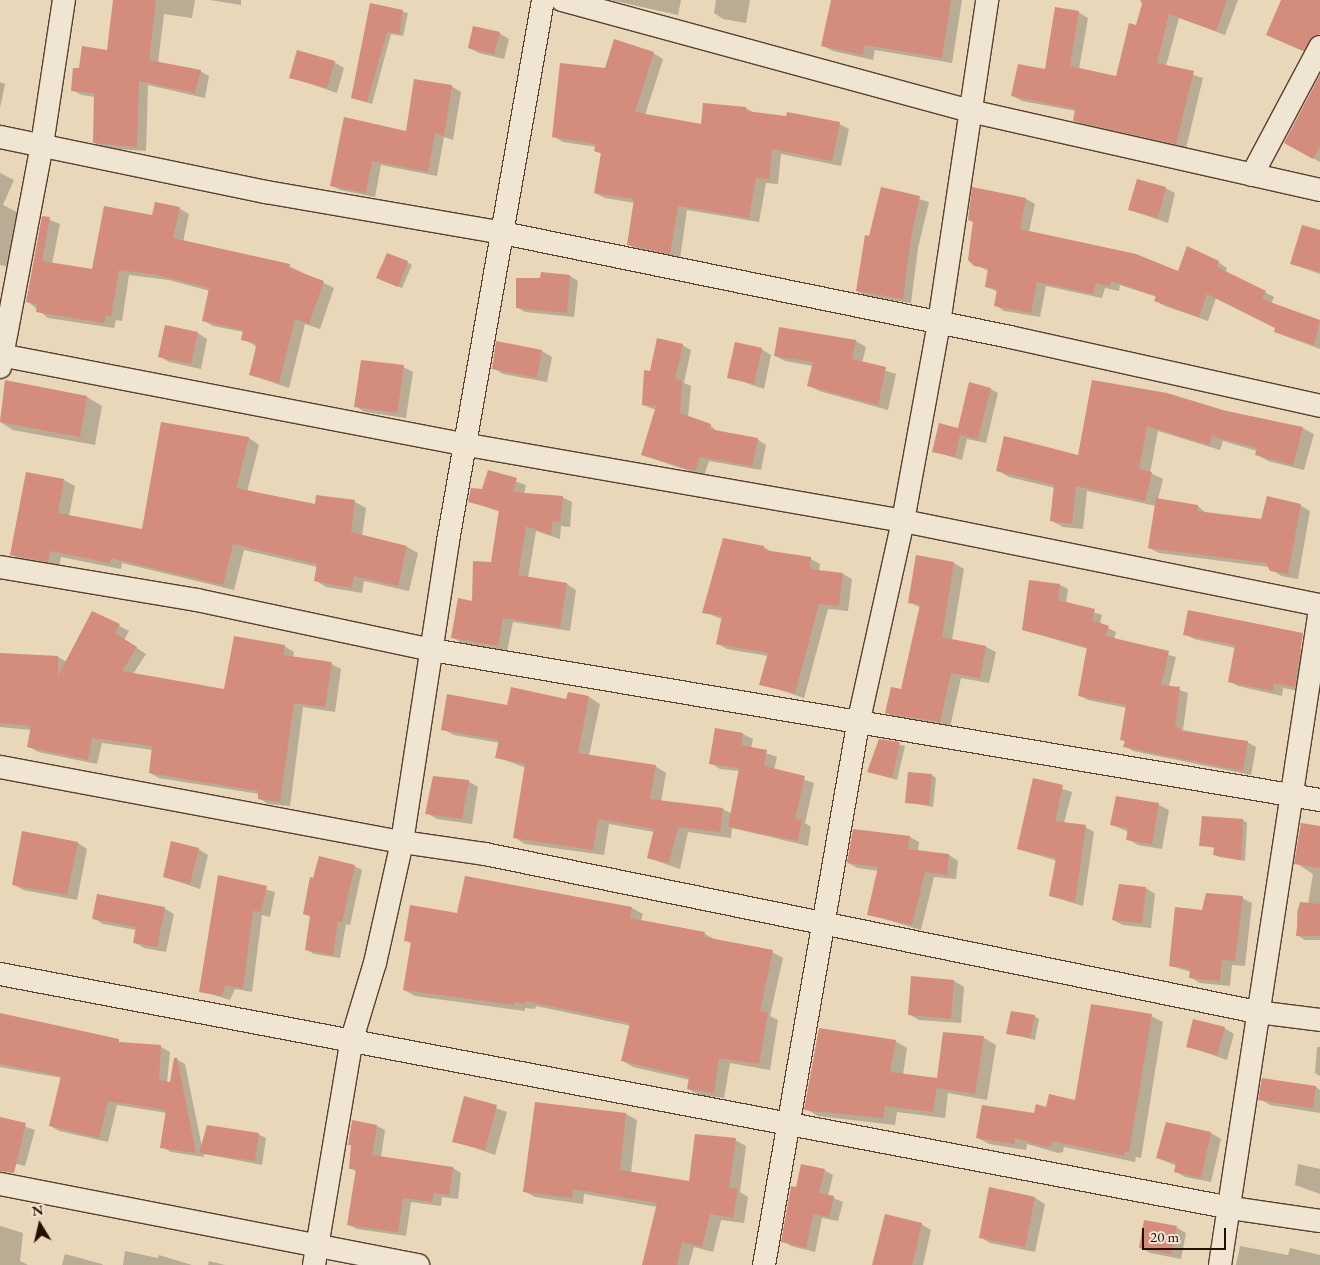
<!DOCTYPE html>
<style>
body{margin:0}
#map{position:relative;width:1320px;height:1265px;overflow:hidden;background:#e8d7b9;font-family:"EB Garamond",serif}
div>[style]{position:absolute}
.shadow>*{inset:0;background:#0003}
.building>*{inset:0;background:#d48c7d}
.roads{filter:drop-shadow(1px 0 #58402f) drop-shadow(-1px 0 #58402f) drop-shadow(0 1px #58402f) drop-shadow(0 -1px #58402f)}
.minor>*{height:22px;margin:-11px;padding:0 11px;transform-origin:11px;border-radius:11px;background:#f0e5d2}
span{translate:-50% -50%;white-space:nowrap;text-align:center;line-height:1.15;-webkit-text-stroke:5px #f0e5d2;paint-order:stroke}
.north{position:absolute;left:15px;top:1200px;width:50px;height:50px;-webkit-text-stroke:4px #f0e5d2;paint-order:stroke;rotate:351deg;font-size:14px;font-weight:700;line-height:20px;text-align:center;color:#280e01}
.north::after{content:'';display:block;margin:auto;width:18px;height:22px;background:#280e01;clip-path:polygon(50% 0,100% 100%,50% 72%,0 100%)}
.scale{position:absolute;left:1142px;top:1228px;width:84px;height:22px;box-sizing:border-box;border:2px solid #280e01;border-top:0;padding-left:6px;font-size:15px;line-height:18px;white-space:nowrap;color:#280e01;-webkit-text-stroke:4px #f0e5d2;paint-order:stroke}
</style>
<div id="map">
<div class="shadow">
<i style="clip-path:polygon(114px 0,195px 0,192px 18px,164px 14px,158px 63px,200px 71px,209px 76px,205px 98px,148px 85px,146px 151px,103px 148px,94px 142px,95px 97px,82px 95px,72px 90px,80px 70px,108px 51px)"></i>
<i style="clip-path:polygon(210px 0,241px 0,241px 5px)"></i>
<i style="clip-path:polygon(610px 0,681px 0,678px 15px)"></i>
<i style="clip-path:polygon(716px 0,750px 0,746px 23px,723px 19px,714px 13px)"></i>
<i style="clip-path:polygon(833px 0,962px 0,952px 63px,875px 50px,873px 60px,833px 51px,823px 46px)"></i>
<i style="clip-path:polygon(1150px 0,1238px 0,1225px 35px,1179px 18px,1166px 66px,1203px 78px,1186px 148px,1083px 125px,1074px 120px,1076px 111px,1022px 101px,1013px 96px,1046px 71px,1078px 12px,1088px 18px,1079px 69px,1117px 78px)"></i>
<i style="clip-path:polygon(1283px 0,1320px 0,1320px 44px,1313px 55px,1268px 34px)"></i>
<i style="clip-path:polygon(371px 4px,408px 13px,403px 36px,391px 34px,372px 104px,352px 98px)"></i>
<i style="clip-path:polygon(499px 33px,509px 39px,504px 59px,479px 53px,469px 48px)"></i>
<i style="clip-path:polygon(653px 53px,663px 59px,645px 115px,702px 126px,746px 108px,756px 114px,839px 124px,849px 129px,841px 166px,781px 154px,778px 184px,766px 183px,759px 222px,687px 210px,680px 259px,638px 250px,629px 244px,635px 203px,605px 198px,595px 193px,602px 154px,595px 151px,596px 147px,563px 142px,554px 137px,606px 70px)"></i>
<i style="clip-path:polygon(334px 62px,344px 68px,337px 93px,290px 77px)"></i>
<i style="clip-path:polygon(1320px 75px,1320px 162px,1285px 143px)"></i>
<i style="clip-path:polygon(0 82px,5px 84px,0 108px)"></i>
<i style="clip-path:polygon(451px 86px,461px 92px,453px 140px,444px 137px,437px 176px,381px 165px,375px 197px,340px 190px,331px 185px,407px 133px)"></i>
<i style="clip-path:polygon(0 173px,14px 180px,3px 205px,25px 216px,15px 268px,0 265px)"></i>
<i style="clip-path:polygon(882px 188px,929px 202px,918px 248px,911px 303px,866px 296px,857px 291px)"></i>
<i style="clip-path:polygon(1165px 188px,1175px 193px,1168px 223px,1130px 210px)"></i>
<i style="clip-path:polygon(1026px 199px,1035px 204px,1029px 232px,1179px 273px,1218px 262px,1227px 268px,1226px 272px,1274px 297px,1271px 304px,1320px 321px,1320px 349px,1285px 336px,1276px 331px,1277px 328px,1216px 298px,1208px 321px,1165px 306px,1156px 301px,1157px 297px,1120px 285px,1119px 291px,1105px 288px,1102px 298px,1046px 286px,1040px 317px,1004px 311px,995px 305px,998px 292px,987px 287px,989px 271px,975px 265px,974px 223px,969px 220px)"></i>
<i style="clip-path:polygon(179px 208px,189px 214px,183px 242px,289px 266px,334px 288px,320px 329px,305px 324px,289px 388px,250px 375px,256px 346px,243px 339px,244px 332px,213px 326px,203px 320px,210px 291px,169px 280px,129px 275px,122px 321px,116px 320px,114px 328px,48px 318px,27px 301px,43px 217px,60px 224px,52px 264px,93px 271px,153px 217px)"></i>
<i style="clip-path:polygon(1320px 231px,1320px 274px,1292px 264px)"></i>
<i style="clip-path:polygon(407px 262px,412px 265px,402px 288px,382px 280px)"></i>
<i style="clip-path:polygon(542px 273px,570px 276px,578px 281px,574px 317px,525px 312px,517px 307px,541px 280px)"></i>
<i style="clip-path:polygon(780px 329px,856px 341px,866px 347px,862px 363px,896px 374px,888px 410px,819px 391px,809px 385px,813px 366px,785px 361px,775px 356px)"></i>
<i style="clip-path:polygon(198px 333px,207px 339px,201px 369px,169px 362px,159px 356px)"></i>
<i style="clip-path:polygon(682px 345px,691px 350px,684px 383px,691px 386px,688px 417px,710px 425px,718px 432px,757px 439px,766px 445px,761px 470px,709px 461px,704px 476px,642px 455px,656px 410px,643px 405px,651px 373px)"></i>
<i style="clip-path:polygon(761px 349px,771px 355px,764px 389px,729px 377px)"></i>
<i style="clip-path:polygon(542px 351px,552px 357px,547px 382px,503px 374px,493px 368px)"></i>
<i style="clip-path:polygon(403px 367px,413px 372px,406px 418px,365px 412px,355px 406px)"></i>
<i style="clip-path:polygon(1093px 381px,1302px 428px,1314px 434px,1304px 470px,1268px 461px,1256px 454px,1257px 451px,1223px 441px,1220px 450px,1158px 431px,1150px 473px,1163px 479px,1158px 499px,1198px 506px,1207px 514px,1262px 520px,1300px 505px,1310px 511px,1298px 579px,1281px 576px,1269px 567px,1159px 553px,1149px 548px,1156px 506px,1087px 491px,1083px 529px,1063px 527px,1052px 521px,1055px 488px,1009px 477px,997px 470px,1079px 456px)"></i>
<i style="clip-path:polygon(6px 382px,87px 397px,102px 406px,95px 445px,13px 430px,0 422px)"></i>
<i style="clip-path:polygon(991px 389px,998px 393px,986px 443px,967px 439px,962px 460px,933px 451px,959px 429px)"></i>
<i style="clip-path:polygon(249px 438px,259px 445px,247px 492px,316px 506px,317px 496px,355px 502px,366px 508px,362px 536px,407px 547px,418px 553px,409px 591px,364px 581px,362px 593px,326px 587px,315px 580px,317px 567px,244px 550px,234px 590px,122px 563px,121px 569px,61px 557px,59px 567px,23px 561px,12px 555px,64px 480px,75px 486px,69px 516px,143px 530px)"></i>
<i style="clip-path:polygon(488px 472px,526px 485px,524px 494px,562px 497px,572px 502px,570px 527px,561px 526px,560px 539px,536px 531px,528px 578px,567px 584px,576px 590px,570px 631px,513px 622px,507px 651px,462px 643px,452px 637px,492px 563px,500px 512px,470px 501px,483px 490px)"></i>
<i style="clip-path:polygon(764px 547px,773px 553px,811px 559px,820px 564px,819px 571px,843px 574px,852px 579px,848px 611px,828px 609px,804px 698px,761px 684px,768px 656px,727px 649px,718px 644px,722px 619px,704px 612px)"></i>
<i style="clip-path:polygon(954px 563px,964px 569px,952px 640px,986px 647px,996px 652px,989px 683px,961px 678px,950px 727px,896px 718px,886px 713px,902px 691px,921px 608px,909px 602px)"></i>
<i style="clip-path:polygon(1060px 585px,1068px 589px,1066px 603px,1102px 615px,1100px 624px,1116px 632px,1114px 639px,1176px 657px,1169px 686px,1188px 693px,1183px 730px,1247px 742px,1256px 747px,1251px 775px,1133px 751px,1125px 746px,1126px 742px,1121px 739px,1127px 708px,1088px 700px,1080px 696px,1088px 649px,1023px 630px)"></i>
<i style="clip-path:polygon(92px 612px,129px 631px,124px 640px,146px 654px,133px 674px,225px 690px,284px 646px,294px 652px,293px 658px,331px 664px,341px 669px,335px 712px,303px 707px,290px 806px,268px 804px,259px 798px,259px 794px,159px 778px,150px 773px,153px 750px,102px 743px,97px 764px,38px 752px,28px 746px,32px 730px,0 727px,0 654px,58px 657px,67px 662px)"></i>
<i style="clip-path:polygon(1185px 634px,1300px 649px,1310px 654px,1304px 692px,1283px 688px,1282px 696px,1238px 686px,1229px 681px,1235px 648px,1194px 639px)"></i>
<i style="clip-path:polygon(569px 694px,589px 697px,600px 704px,589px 756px,655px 766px,666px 773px,661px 802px,723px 809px,732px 814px,740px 771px,720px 769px,710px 763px,716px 730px,743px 734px,753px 739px,751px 748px,777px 757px,774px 770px,814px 783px,805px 823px,811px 827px,808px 846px,732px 828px,731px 838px,688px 832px,680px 869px,648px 858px,654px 832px,609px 824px,604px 855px,525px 844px,514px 837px,526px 768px,497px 757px,500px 743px,454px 735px,443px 729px,508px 706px,567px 701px)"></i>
<i style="clip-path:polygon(880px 740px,905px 746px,897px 780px,869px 772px)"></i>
<i style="clip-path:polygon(932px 775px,936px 778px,933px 807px,906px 802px)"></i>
<i style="clip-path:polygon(1034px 780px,1072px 792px,1064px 823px,1085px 827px,1094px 832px,1083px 906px,1050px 896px,1057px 861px,1018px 849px)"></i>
<i style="clip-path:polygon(468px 781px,478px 787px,472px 824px,437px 819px,427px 813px)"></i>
<i style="clip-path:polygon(1117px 797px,1159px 805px,1169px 810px,1162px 849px,1138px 845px,1128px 839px,1129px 832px,1112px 825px)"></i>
<i style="clip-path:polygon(1243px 820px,1247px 823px,1245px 861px,1219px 857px,1214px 854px,1215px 848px,1201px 845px)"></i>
<i style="clip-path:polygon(1320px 828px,1320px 940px,1305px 940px,1297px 935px,1297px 911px,1300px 903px,1308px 904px,1313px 874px,1296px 863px)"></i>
<i style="clip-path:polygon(910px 837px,919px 842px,918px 851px,949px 855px,958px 861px,956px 879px,934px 877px,921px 930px,868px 914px,879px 871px,858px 868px,848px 863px)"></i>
<i style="clip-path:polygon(78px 843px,87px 849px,77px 900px,23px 890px,13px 884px)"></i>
<i style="clip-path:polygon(198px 849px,208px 855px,200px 889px,164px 877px)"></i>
<i style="clip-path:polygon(354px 866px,362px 870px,350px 925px,346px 924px,340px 958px,314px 954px,307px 950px,311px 917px,305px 914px)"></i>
<i style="clip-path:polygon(219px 876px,275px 892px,270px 917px,262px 915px,252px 992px,235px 989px,230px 1000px,201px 991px)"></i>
<i style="clip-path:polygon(466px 878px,632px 908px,643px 914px,641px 921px,705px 934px,716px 940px,772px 952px,783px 958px,770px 1016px,778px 1020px,770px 1070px,730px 1063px,724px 1098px,699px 1095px,688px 1089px,690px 1080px,633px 1067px,623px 1061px,631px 1026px,536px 1006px,535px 1009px,525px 1008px,525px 1011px,415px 996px,404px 990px,412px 944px,405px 940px,458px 914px)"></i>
<i style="clip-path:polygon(1146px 888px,1155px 894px,1151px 928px,1123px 925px,1113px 920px)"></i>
<i style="clip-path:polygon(1242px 898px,1252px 903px,1245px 966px,1232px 965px,1230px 986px,1200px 983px,1190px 977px,1191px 972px,1171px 966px,1203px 912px)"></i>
<i style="clip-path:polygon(164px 908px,174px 914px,166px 952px,144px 948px,134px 942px,136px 930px,103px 924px,93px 918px)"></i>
<i style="clip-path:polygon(912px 978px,954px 981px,964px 987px,961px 1023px,919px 1020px,909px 1014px)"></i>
<i style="clip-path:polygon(0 1014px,124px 1044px,161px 1047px,170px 1052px,167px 1083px,171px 1084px,176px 1059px,185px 1064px,202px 1147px,258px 1134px,266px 1138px,262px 1165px,204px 1154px,204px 1157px,171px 1152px,162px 1147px,167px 1113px,117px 1105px,108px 1142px,59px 1131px,51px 1126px,62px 1078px,0 1067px)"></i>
<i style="clip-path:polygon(1034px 1016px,1039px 1019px,1035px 1040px,1008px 1033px)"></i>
<i style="clip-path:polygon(1151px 1016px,1163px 1022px,1141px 1158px,1136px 1157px,1135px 1162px,1064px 1147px,1063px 1152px,1058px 1153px,1027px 1144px,1026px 1150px,989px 1144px,978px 1138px,1076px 1101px)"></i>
<i style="clip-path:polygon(1224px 1028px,1234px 1034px,1227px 1060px,1187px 1046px)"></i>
<i style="clip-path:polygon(984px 1038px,996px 1045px,987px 1100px,948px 1093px,945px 1118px,897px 1112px,895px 1125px,818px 1116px,806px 1109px,895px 1041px,907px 1048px,903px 1075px,938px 1080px)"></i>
<i style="clip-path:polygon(1317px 1047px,1320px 1047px,1320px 1076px,1315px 1073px)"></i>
<i style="clip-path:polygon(1316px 1087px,1320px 1090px,1320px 1113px,1270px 1105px,1260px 1099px)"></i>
<i style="clip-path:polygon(465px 1098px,507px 1112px,495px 1155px,454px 1141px)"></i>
<i style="clip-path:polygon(536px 1104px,626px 1114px,637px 1120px,631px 1173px,690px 1182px,735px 1140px,746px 1146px,740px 1192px,748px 1197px,744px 1223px,721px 1220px,713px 1252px,694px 1247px,689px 1265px,647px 1265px,657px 1207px,584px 1194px,583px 1204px,535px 1197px,524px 1191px)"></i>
<i style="clip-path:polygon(0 1118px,35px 1130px,25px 1166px,0 1160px)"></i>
<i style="clip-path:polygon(1167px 1123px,1211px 1133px,1221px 1139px,1211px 1182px,1185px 1177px,1175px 1171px,1177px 1166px,1157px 1158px)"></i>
<i style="clip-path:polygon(377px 1126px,385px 1130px,381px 1157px,453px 1168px,461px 1173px,458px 1199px,442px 1197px,441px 1206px,411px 1202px,406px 1236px,357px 1229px,349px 1225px,357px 1172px,350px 1168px,352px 1146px,349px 1144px)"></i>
<i style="clip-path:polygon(1298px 1164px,1320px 1169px,1320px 1194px,1295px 1185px)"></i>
<i style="clip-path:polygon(824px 1170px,833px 1175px,828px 1196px,843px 1202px,838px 1221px,822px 1218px,815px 1252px,791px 1246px,783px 1241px,797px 1189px)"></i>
<i style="clip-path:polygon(1035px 1198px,1045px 1204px,1035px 1252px,990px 1243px,980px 1237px)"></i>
<i style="clip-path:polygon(921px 1224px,931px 1230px,923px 1265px,873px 1265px)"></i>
<i style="clip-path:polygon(0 1226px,23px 1233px,20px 1261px,28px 1265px,0 1265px)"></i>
<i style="clip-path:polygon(1177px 1228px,1186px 1233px,1181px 1259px,1150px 1253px,1140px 1247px)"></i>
<i style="clip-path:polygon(1240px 1246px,1288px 1255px,1290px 1248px,1320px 1255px,1320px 1265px,1236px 1265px)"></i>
<i style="clip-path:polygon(125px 1251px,158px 1258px,159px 1255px,192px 1265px,123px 1265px)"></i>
<i style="clip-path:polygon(65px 1254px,102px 1264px,103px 1265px,62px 1265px)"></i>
<i style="clip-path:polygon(209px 1261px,225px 1265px,208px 1265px)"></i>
</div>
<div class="building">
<i style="clip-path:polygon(113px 0,156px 0,149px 60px,201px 70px,195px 93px,139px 81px,137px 147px,93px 143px,94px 93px,71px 91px,73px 68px,79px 68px,82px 46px,107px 50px)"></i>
<i style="clip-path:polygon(831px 0,951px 0,942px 58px,865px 45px,863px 55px,821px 46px)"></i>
<i style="clip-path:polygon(1140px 0,1227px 0,1216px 31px,1169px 14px,1157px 63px,1194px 71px,1176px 144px,1073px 121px,1075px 109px,1011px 96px,1018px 64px,1045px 69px,1055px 7px,1079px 11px,1070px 66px,1116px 76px,1129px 23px,1136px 25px,1142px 4px)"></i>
<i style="clip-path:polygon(1281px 0,1320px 0,1320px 34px,1313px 36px,1303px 51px,1266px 35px)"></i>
<i style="clip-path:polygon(370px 3px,403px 10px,399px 34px,387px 32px,367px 102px,351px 98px)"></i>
<i style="clip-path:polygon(473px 26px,500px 32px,494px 54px,468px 48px)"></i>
<i style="clip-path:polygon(614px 39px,654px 52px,635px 112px,701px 124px,703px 103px,746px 107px,746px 111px,786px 116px,787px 112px,840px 122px,832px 161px,772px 149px,769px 179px,756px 178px,749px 218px,678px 206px,670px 254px,627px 245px,634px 199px,594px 193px,601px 153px,594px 151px,596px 144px,552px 137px,560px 63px,605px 68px)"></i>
<i style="clip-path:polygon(297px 50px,335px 61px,327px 88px,289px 78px)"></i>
<i style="clip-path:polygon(1320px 75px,1320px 146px,1313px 159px,1284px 143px)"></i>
<i style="clip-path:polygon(414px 79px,452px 85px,444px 136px,435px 133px,428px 172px,372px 161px,366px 193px,330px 186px,344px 117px,406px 131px)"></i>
<i style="clip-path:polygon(1137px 179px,1166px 187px,1158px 218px,1128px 210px)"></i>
<i style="clip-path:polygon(881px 187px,920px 196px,911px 237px,903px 299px,856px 291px,865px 235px,869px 236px)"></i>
<i style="clip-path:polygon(972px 187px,1026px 198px,1020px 229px,1136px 254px,1178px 271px,1187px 246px,1219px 261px,1217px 267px,1266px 291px,1262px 299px,1320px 320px,1314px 345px,1274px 332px,1275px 328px,1207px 294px,1199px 317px,1154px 301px,1156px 296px,1111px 281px,1110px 286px,1096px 283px,1093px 294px,1037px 282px,1031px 313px,994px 306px,997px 289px,985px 287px,988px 268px,974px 266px,968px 260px,973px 221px,968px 220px)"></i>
<i style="clip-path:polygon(155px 202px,180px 207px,173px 238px,290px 264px,289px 268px,324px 281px,309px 324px,295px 319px,279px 383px,249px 375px,256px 348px,255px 343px,241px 340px,243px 330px,202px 321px,209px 288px,157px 275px,119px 270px,111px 316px,106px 315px,104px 323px,36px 312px,37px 304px,26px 302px,42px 216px,50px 217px,42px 261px,92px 269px,104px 206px,152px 215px)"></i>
<i style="clip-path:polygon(1302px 225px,1320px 230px,1320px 272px,1290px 264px)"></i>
<i style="clip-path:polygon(387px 253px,408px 261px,398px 287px,376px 278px)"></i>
<i style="clip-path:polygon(541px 272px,570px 275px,567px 313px,516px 308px,516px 278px,540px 278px)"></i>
<i style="clip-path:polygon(165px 325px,198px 332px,191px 364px,158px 357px)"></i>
<i style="clip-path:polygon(779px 327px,856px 340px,852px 359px,886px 367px,878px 405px,807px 386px,813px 362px,774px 356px)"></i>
<i style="clip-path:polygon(657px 338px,683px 344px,675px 379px,682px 380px,680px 413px,711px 424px,709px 429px,758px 438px,752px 466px,700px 457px,695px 471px,641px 455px,656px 406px,642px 405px,644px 370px,650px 371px)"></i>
<i style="clip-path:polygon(496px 341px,542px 350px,537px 378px,492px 369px)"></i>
<i style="clip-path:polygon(735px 342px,762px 348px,754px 384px,727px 378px)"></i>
<i style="clip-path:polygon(361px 360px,404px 365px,397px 413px,354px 407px)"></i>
<i style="clip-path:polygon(5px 380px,87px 396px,80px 437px,0 422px)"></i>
<i style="clip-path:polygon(1092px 380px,1167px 393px,1226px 411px,1303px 427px,1293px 465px,1255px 455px,1257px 448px,1212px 436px,1209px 445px,1147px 426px,1139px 469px,1152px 472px,1145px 501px,1076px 486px,1072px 524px,1050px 521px,1054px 485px,996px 471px,1004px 436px,1078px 455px)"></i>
<i style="clip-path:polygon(969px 382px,991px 388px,978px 439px,960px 435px,955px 457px,932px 452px,939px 423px,958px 428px)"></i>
<i style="clip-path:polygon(161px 422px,249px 437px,236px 488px,315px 504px,316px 495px,355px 500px,351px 532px,407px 546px,398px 586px,354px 576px,351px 588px,314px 581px,317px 564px,233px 544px,223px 585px,111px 558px,110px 563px,50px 551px,48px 562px,10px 555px,26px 472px,64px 479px,58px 513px,142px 529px)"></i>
<i style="clip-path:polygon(488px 470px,517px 478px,513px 492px,563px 496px,560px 522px,552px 521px,551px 535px,526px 526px,518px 575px,567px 583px,560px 627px,503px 618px,498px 646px,451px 638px,458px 598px,472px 601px,473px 561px,491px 562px,499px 510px,468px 502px,471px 488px,482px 489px)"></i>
<i style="clip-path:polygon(1267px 496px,1301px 504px,1288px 574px,1270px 571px,1266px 563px,1148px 548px,1156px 498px,1198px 505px,1197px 511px,1261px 519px)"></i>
<i style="clip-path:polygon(723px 538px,764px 546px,764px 550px,811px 557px,810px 569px,843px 573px,839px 606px,819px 604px,795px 693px,759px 685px,768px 653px,716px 644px,722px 616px,702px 613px)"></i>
<i style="clip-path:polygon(916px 555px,954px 562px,942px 637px,986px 646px,980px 678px,951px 673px,940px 722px,885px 713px,891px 687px,901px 689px,920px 605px,908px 603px)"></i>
<i style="clip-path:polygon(1029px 580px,1060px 584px,1058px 600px,1095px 609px,1092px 620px,1109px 626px,1105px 636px,1169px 651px,1161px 685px,1180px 687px,1175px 727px,1181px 728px,1180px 731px,1248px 741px,1243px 771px,1123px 747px,1125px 741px,1120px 740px,1126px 705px,1078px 696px,1087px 647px,1022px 630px)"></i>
<i style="clip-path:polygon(1188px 610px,1303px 633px,1295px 687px,1274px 683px,1273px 691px,1228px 682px,1235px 645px,1183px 635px)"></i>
<i style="clip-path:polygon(92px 611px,120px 624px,115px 633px,137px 647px,122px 671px,224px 689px,234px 636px,285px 645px,283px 655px,332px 662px,325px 707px,294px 703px,280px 802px,258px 799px,258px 791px,149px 773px,152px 746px,92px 738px,88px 760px,27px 747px,31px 726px,0 723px,0 653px,58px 656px,58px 676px)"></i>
<i style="clip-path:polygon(511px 687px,566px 699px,568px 692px,589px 696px,578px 753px,656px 765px,650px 799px,723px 808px,720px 832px,678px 827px,669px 863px,647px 858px,654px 829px,598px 819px,593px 850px,513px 838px,525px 764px,495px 758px,499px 740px,441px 730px,447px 694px,507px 705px)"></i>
<i style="clip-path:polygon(715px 728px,743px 733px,741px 745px,767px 750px,764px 766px,805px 776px,795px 819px,802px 820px,798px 841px,728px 827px,739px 768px,709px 764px)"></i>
<i style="clip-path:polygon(879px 739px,900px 742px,892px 778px,867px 772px)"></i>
<i style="clip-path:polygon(908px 772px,932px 774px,929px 805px,905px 803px)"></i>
<i style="clip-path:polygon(433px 776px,469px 780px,462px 819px,425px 814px)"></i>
<i style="clip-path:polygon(1033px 778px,1063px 785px,1055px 821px,1086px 825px,1075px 902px,1049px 896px,1056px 858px,1017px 849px)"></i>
<i style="clip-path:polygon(1116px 796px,1159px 803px,1152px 844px,1126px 840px,1128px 828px,1110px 825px)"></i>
<i style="clip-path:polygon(1202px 816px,1243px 819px,1241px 860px,1213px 855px,1214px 847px,1199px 846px)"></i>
<i style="clip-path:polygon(1301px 823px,1320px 826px,1320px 868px,1294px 864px)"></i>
<i style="clip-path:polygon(853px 829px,910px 836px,908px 849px,949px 854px,947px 875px,925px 872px,912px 925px,867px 915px,878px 867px,847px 863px)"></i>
<i style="clip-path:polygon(22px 831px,78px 842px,67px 895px,12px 885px)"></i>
<i style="clip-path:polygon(171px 841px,199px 848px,190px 884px,163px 877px)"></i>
<i style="clip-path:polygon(319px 856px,355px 865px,342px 922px,338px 921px,333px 955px,305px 950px,310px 916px,303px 914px,310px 877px,313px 878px)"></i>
<i style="clip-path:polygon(218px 875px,267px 886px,261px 912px,253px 911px,243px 988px,226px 985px,221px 996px,199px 992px)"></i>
<i style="clip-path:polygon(465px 876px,632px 907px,630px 918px,705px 932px,704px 937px,773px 950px,760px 1011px,768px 1013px,759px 1064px,719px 1058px,714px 1093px,687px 1089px,689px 1077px,621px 1061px,630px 1023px,526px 1001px,525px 1004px,515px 1002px,514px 1005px,403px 990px,411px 942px,404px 941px,410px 905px,457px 913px)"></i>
<i style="clip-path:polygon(1119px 884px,1146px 887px,1142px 923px,1112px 920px)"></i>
<i style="clip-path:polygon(1206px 893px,1243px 896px,1235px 961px,1222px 960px,1220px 981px,1189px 978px,1190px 969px,1169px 966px,1175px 907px,1202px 910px)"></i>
<i style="clip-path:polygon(97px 894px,165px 907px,157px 947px,133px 943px,136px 927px,92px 919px)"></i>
<i style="clip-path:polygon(1300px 902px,1320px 904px,1320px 936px,1296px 936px)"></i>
<i style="clip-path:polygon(911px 976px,954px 980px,951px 1019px,908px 1015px)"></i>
<i style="clip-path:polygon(1091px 1004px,1152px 1014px,1129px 1152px,1124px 1152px,1124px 1156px,1052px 1141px,1051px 1146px,1045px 1147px,1015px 1138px,1014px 1144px,976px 1138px,982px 1105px,1034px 1113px,1036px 1104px,1046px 1107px,1049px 1094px,1075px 1100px)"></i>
<i style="clip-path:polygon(1011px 1011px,1035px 1015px,1030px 1038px,1006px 1034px)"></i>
<i style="clip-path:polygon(0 1013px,119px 1039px,119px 1042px,161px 1045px,159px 1080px,170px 1082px,174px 1058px,177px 1058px,196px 1153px,160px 1148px,166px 1110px,108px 1101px,99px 1138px,49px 1126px,61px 1076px,0 1064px)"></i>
<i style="clip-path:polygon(1193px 1019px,1225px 1027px,1217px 1055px,1186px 1047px)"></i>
<i style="clip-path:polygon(819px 1028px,896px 1040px,890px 1072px,937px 1078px,943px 1032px,984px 1036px,975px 1094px,936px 1088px,937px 1085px,933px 1112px,885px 1106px,883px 1118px,804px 1110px)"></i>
<i style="clip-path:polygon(1262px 1078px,1316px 1086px,1313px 1108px,1258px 1100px)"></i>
<i style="clip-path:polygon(464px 1096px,497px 1105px,485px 1150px,452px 1142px)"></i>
<i style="clip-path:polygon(535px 1102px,626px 1113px,620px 1170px,689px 1181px,695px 1134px,736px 1138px,729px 1188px,738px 1189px,733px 1218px,710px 1214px,702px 1247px,682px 1242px,677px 1265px,642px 1265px,657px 1203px,573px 1189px,572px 1198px,523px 1192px)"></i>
<i style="clip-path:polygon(0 1117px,26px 1123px,14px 1173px,0 1171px)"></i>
<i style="clip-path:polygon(352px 1120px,377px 1125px,372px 1155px,453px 1167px,449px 1195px,434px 1193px,432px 1202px,403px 1198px,398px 1232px,347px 1225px,356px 1169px,349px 1169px,351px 1145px,348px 1145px)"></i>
<i style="clip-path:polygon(1166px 1122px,1211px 1132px,1201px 1178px,1174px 1172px,1176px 1163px,1156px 1158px)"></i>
<i style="clip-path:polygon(207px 1125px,259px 1133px,255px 1161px,199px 1153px)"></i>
<i style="clip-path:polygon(801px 1164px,825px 1169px,819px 1193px,834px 1196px,829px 1217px,813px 1214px,806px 1248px,781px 1242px,791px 1186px,796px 1187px)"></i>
<i style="clip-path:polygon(989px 1187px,1035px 1197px,1025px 1247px,979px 1238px)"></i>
<i style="clip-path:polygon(885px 1214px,922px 1223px,912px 1265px,872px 1265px)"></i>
<i style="clip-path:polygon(1144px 1220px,1177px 1226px,1171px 1254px,1139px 1248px)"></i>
</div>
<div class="roads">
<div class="minor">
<i style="left:562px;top:0;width:423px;rotate:15.2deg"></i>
<i style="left:970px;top:111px;width:359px;rotate:12.7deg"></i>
<i style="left:0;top:137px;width:272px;rotate:11.7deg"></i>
<i style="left:266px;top:192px;width:241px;rotate:9.8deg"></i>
<i style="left:503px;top:233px;width:518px;rotate:11.59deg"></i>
<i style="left:1010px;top:337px;width:318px;rotate:12.5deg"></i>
<i style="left:1252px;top:175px;width:145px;rotate:-62deg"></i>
<i style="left:0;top:355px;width:477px;rotate:10.9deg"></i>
<i style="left:468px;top:445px;width:442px;rotate:9.9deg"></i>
<i style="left:903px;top:521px;width:425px;rotate:11.4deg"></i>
<i style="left:0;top:367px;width:226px;rotate:-79.3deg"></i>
<i style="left:42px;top:145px;width:147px;rotate:-81.4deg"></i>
<i style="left:0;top:567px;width:200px;rotate:9.5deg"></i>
<i style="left:197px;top:600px;width:240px;rotate:12deg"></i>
<i style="left:432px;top:650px;width:901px;rotate:9.59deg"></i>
<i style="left:0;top:767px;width:409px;rotate:10.6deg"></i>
<i style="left:402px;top:842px;width:84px;rotate:8.2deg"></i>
<i style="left:485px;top:854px;width:788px;rotate:11.57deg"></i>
<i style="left:1257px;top:1012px;width:64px;rotate:7.2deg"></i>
<i style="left:0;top:974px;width:1253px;rotate:10.76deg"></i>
<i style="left:1231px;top:1208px;width:90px;rotate:8.3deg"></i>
<i style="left:0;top:1184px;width:426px;rotate:11deg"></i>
<i style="left:314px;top:1265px;width:229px;rotate:-80.5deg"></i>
<i style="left:352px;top:1039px;width:79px;rotate:-73.2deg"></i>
<i style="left:375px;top:963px;width:124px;rotate:-77.4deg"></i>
<i style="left:402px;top:842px;width:304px;rotate:-81.3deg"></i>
<i style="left:448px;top:541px;width:549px;rotate:-80.04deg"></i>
<i style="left:764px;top:1265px;width:549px;rotate:-80.14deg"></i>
<i style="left:858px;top:724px;width:208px;rotate:-77.5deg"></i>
<i style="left:903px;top:521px;width:201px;rotate:-79.7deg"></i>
<i style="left:939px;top:323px;width:327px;rotate:-81.5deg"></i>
<i style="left:1220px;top:1265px;width:664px;rotate:-81.33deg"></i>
</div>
</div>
<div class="north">N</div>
<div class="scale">20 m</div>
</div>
